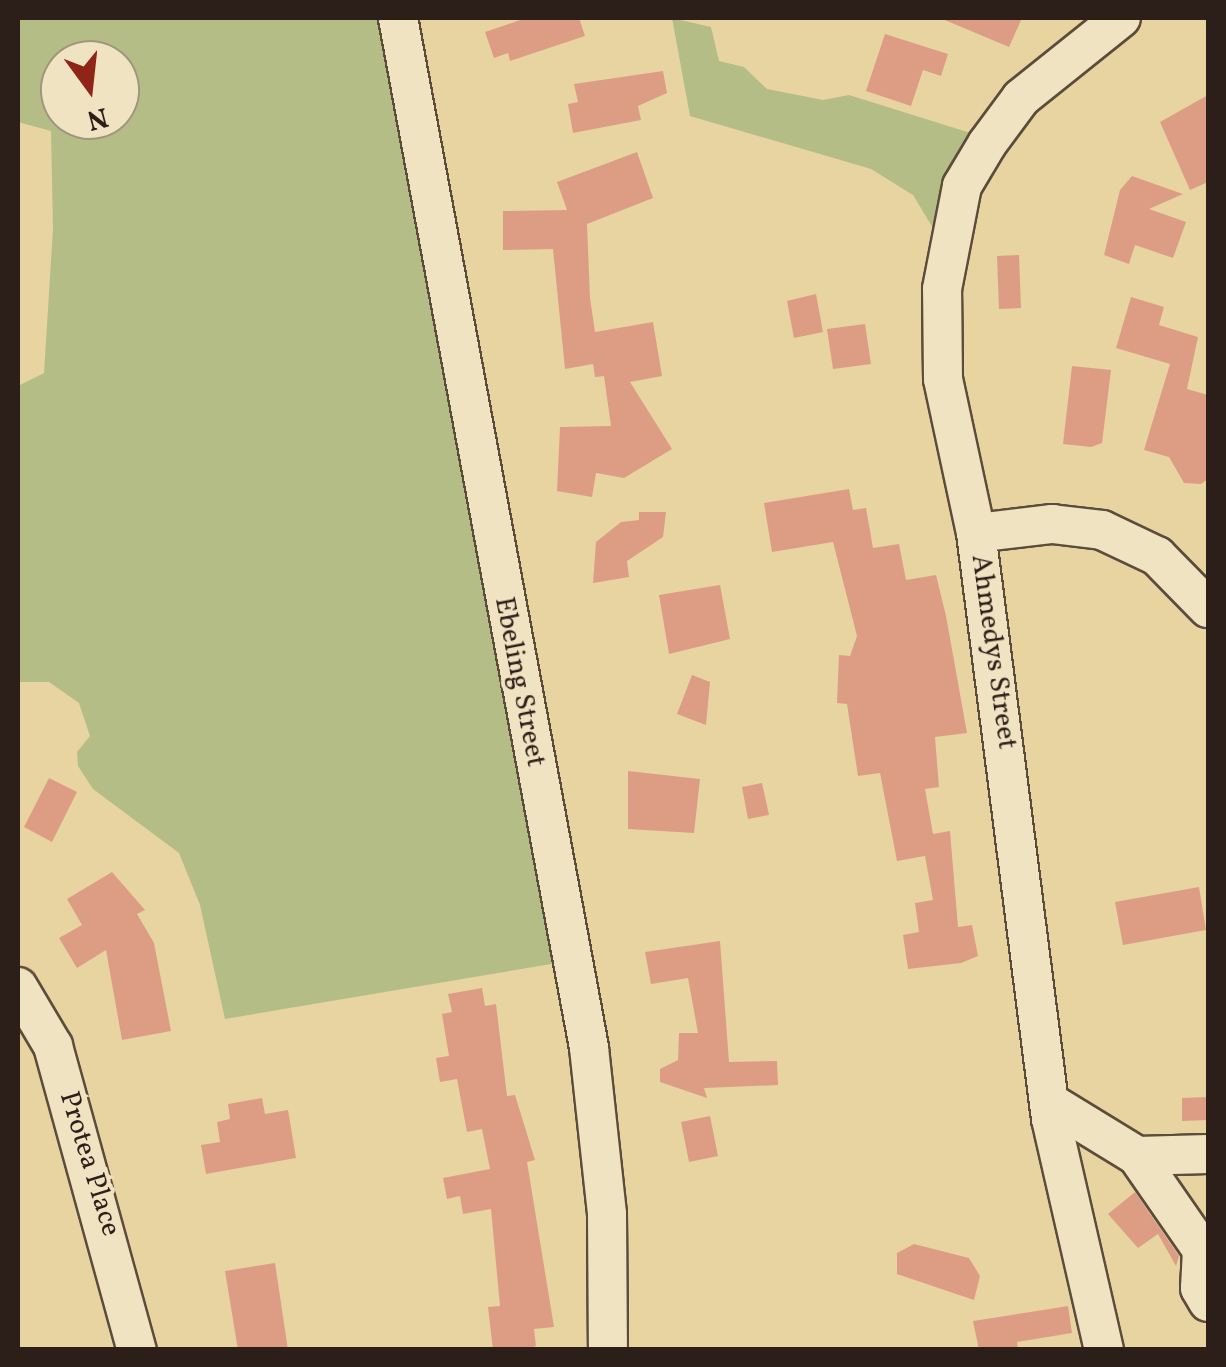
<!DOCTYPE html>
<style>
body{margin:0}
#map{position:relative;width:1226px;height:1367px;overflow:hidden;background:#e8d4a1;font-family:Vollkorn,serif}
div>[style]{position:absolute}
.green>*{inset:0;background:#b4bd86}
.building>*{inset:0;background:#dd9d85}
.roads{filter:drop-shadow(2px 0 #5b4c3c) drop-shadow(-2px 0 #5b4c3c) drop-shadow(0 2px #5b4c3c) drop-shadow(0 -2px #5b4c3c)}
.minor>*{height:38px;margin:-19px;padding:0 19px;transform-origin:19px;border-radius:19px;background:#f0e3c2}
span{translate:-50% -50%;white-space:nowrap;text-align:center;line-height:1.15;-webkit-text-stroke:8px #f0e3c2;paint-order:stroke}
.street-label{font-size:28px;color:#2c1f1a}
.frame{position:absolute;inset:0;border:20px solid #2c1f1a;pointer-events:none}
.north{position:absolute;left:40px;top:40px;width:100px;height:100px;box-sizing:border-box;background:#f0e3c2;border:2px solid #a2957f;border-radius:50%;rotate:165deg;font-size:28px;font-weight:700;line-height:40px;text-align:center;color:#2c1f1a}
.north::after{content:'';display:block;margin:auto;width:35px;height:45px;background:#8f2418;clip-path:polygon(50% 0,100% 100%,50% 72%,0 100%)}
</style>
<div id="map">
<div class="green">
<i style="clip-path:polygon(evenodd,18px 18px,379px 18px,557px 963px,225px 1019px,200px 905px,179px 853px,93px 789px,78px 766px,77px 752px,90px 736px,79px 703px,49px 682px,18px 682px,18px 386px,44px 373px,53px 229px,51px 131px,18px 122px,18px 18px,60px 60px,120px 60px,120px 120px,60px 120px,60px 60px)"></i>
<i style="clip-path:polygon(672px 18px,711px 27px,719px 61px,744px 67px,767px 89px,823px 100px,849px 95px,977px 135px,936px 233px,913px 195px,871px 169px,690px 116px)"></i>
</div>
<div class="building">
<i style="clip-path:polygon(526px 18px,579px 18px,585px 36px,510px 61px,508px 53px,494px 58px,485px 32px)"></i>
<i style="clip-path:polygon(940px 18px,1022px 18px,1009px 47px)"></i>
<i style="clip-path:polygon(885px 34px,948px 54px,941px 76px,923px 70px,911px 106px,866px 91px)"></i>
<i style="clip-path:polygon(663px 71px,667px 93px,638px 106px,641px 120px,573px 133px,568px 104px,578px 102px,574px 84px)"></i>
<i style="clip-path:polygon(1208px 95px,1208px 182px,1190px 190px,1160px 122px)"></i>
<i style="clip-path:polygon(637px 152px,653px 198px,587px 224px,590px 298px,595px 332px,653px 322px,662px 376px,630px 382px,672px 449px,624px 478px,596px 473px,592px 497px,557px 491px,560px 427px,611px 426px,604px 376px,595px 377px,593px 364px,565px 369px,553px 249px,503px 250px,503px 211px,567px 210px,557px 182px)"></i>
<i style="clip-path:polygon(1132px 176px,1183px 194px,1149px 209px,1186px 222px,1173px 258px,1135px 245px,1129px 264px,1104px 255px,1120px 190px)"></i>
<i style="clip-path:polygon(1019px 255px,1021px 308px,999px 309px,997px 256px)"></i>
<i style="clip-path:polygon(816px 294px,823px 332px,794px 338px,787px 301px)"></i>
<i style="clip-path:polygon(1131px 297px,1164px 307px,1159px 325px,1198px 337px,1187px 389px,1208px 395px,1208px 479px,1201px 484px,1184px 483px,1169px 457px,1144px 450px,1170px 364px,1116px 348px)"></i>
<i style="clip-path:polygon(865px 324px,871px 364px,833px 369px,827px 329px)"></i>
<i style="clip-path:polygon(1072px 366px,1111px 370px,1102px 443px,1091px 447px,1063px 444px)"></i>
<i style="clip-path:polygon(849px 489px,853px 510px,866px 508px,873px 548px,899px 544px,906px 580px,936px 575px,946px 616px,967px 733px,935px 737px,939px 787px,925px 789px,933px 834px,950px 831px,958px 927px,972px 925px,978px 956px,961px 963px,908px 969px,903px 935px,919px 932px,915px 903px,933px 900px,925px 856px,897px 861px,880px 773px,858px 776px,847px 704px,837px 703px,839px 655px,850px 656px,857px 636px,833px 542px,772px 552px,764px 503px)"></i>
<i style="clip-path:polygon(639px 512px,666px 512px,663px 537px,627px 561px,629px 577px,593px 583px,596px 542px,621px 522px,639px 520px)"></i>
<i style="clip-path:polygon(720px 585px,730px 639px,669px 654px,659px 595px)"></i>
<i style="clip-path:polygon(692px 675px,710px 682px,706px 725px,677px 714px)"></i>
<i style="clip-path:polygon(628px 771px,700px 779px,694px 833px,628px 829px)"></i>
<i style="clip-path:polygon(49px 778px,77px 792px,52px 842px,24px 827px)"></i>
<i style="clip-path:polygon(762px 783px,769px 815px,748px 819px,742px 787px)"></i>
<i style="clip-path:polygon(112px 872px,145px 910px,137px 914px,154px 943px,171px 1031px,122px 1040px,106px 950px,77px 968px,59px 938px,82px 925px,67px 899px)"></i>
<i style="clip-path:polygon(1199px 887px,1206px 930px,1123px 945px,1115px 902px)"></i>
<i style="clip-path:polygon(720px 941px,729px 1062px,777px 1061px,778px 1085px,704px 1088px,707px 1098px,660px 1082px,660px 1069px,678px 1060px,679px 1033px,698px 1033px,688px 978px,651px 984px,645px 952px)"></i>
<i style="clip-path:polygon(482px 988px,485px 1006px,496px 1004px,507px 1096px,515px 1095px,535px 1160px,527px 1162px,554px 1327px,534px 1329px,536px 1346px,526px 1350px,493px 1350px,488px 1307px,500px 1306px,491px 1209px,463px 1214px,460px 1196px,447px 1199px,443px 1178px,490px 1169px,482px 1129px,467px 1132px,457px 1079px,440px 1082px,436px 1058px,449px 1056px,442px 1014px,452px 1012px,448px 994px)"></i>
<i style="clip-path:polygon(1208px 1097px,1208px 1120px,1182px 1121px,1182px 1098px)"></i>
<i style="clip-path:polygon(262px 1098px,265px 1114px,288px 1110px,296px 1158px,206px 1174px,201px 1145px,220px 1142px,217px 1122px,230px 1119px,228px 1104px)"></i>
<i style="clip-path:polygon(710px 1116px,718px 1156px,689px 1162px,681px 1122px)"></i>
<i style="clip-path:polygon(1135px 1192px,1179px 1256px,1176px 1266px,1158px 1234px,1138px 1248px,1108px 1214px)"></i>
<i style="clip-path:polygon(914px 1244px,969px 1258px,980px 1276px,974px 1300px,897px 1274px,897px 1253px)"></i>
<i style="clip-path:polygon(275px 1263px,288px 1350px,238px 1350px,225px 1271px)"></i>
<i style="clip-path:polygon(1068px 1306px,1072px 1333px,1017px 1342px,1018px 1350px,979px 1350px,973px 1321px)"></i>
</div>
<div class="roads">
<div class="minor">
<i style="left:398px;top:18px;width:1048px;rotate:79.49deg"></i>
<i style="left:589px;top:1048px;width:167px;rotate:83.8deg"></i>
<i style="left:607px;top:1214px;width:136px;rotate:89.6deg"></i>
<i style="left:976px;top:533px;width:77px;rotate:-6.8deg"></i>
<i style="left:1052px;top:524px;width:50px;rotate:6.8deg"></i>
<i style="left:1102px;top:530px;width:61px;rotate:25.3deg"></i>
<i style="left:1157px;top:556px;width:73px;rotate:45.6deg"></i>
<i style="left:18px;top:987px;width:69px;rotate:59.3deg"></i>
<i style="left:53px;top:1046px;width:315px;rotate:74.6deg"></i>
<i style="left:1049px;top:1102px;width:103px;rotate:31.5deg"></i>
<i style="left:1137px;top:1156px;width:71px;rotate:-1.6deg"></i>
<i style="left:1137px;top:1156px;width:114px;rotate:55.3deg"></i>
<i style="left:1202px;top:1250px;width:38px;rotate:93deg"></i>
<i style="left:1200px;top:1288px;width:16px;rotate:60deg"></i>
<i style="left:1104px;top:1350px;width:237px;rotate:-102.9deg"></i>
<i style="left:1051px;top:1119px;width:591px;rotate:-97.29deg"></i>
<i style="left:976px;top:533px;width:157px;rotate:-102.1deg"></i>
<i style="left:943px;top:379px;width:90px;rotate:-90.6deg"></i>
<i style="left:942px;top:289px;width:105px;rotate:-79deg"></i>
<i style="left:962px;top:186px;width:49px;rotate:-59.2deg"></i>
<i style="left:987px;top:144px;width:57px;rotate:-53.5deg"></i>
<i style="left:1021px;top:98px;width:128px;rotate:-38.7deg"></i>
</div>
</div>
<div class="street-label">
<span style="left:993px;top:652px;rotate:82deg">Ahmedys Street</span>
<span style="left:519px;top:682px;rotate:79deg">Ebeling Street</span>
<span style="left:89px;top:1164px;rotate:73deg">Protea Place</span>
</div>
<div class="frame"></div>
<div class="north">N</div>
</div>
